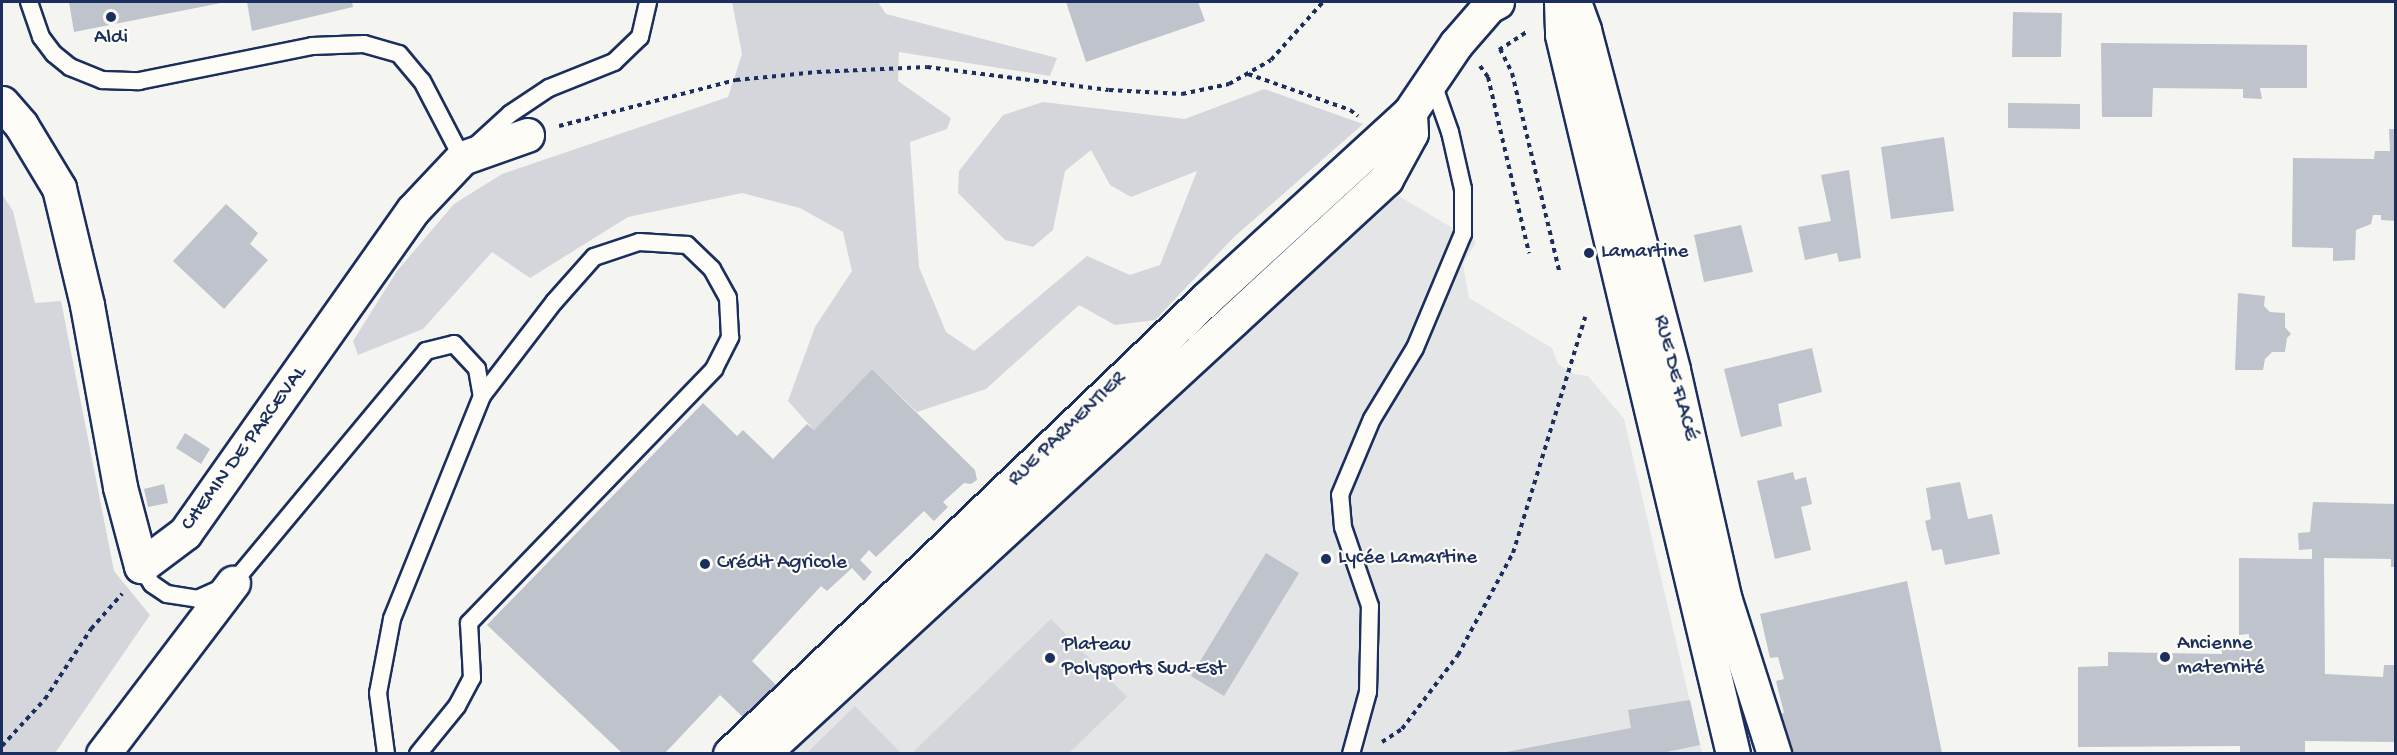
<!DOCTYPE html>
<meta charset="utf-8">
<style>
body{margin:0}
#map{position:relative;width:2397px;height:755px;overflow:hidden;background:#f4f4f1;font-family:"Gochi Hand",sans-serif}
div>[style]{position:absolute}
.built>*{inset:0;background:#e4e5e6}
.green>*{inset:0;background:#d4d6db}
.building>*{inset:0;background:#bfc3cc}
.path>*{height:4px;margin-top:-2px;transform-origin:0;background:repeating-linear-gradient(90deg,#1b2f5e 0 4.5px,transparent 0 9px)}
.roads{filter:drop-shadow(2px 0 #1b2f5e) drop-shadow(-2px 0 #1b2f5e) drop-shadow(0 2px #1b2f5e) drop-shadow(0 -2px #1b2f5e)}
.service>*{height:16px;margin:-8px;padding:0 8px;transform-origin:8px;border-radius:8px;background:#fdfcf7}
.minor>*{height:33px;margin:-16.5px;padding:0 16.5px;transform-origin:16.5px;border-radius:16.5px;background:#fdfcf7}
.secondary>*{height:33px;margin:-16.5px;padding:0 16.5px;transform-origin:16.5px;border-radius:16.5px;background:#fdfcf7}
.dots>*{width:16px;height:16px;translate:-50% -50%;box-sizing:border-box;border:3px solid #fdfcf7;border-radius:50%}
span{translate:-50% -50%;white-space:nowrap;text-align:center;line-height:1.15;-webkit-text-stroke:4.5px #fdfcf7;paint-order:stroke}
.poi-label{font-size:21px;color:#1b2f5e}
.left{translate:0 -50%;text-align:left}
.street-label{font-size:21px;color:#1b2f5e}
.frame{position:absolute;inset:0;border:3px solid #1b2f5e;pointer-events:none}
</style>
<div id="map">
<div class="built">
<i style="clip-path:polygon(1387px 189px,1476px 242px,1463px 264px,1469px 298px,1552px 348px,1558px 364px,1573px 374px,1588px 376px,1624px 419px,1702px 753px,788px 754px)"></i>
</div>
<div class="green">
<i style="clip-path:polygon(732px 2px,878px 2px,886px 14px,1057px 58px,1050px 76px,899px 52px,898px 81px,951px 118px,947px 129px,910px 142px,919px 267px,946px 332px,974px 351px,1087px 256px,1130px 275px,1160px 265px,1197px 171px,1131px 197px,1110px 185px,1091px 150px,1065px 171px,1053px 230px,1033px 247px,1005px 240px,958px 193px,959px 171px,1003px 115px,1043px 102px,1185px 119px,1264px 89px,1363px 124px,1235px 236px,1155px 320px,1115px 325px,1079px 305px,986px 389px,917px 412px,872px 369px,814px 430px,788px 401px,815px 327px,852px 271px,843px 232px,800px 208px,742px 193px,628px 217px,530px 278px,492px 252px,423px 329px,358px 355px,353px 341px,397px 271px,454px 204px,502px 174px,728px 97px,742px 54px)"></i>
<i style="clip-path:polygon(2px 194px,13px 211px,35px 303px,61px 301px,114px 571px,150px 615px,55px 753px,2px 753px)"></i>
<i style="clip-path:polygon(1051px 619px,1127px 697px,1069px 753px,912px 753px)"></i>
<i style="clip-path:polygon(855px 706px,901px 753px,807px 753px)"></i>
</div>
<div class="building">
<i style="clip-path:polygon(69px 2px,221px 2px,221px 3px,74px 32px)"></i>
<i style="clip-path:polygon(247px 2px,352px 2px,353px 7px,252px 31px)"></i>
<i style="clip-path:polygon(1066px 2px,1198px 2px,1205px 21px,1086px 62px)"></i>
<i style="clip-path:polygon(2013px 12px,2062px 13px,2061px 57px,2012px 57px)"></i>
<i style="clip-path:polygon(2101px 43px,2307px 45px,2307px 88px,2260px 88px,2262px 99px,2243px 98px,2243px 89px,2153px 88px,2152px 117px,2102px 117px)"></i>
<i style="clip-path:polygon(2008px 103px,2080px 104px,2080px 129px,2008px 128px)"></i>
<i style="clip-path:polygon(2389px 129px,2396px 129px,2396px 221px,2381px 220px,2381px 215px,2373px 215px,2371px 224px,2356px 230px,2355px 260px,2333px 261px,2333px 248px,2292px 247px,2293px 158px,2374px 159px,2375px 151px,2390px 151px)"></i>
<i style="clip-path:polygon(1944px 137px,1954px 211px,1891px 219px,1881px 147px)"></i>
<i style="clip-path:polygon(1849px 170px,1861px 258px,1839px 262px,1837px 253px,1805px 260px,1798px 227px,1831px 221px,1821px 175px)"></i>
<i style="clip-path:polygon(226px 204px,258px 233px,250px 244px,268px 260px,224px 309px,173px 261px)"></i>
<i style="clip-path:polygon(1741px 225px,1753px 272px,1704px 282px,1694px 235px)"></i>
<i style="clip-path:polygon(2238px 293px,2265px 296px,2264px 306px,2270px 312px,2285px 313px,2285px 327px,2291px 334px,2287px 338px,2285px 352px,2272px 352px,2265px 359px,2263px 370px,2235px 370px)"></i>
<i style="clip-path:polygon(1812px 348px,1822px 392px,1778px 404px,1782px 426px,1741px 437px,1724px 369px)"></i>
<i style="clip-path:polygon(872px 369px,975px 470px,977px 480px,971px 484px,964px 483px,943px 502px,948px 507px,934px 521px,924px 511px,876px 557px,869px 550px,860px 560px,872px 572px,864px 581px,852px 568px,827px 591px,821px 586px,752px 661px,781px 690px,749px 723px,720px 695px,665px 753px,622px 753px,487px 625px,703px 403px,737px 436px,743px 430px,773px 459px,807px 424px,814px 430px)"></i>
<i style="clip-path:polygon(185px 433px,210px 449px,201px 464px,176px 448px)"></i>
<i style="clip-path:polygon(1793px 472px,1795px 480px,1806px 477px,1812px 504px,1801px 507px,1811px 550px,1775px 559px,1757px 481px)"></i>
<i style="clip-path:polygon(1960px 482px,1968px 519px,1992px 514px,2000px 554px,1945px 565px,1942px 549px,1932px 551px,1925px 521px,1931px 519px,1926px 488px)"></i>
<i style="clip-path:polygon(164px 484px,168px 503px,148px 507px,144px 489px)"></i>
<i style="clip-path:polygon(2313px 502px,2396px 504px,2396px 567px,2391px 567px,2391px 559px,2324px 558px,2325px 674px,2383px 677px,2384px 665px,2396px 665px,2396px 742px,2305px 741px,2305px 753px,2240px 753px,2240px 746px,2078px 747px,2078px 667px,2108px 666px,2108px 652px,2222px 654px,2222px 645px,2249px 645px,2249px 634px,2239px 635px,2239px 558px,2312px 559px,2312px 549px,2299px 550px,2298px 533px,2310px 532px)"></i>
<i style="clip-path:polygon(1266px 553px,1299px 573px,1224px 696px,1191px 676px)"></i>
<i style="clip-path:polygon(1907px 581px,1942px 753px,1794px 753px,1779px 714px,1784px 713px,1776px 681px,1784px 679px,1778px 657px,1770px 658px,1760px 614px)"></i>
<i style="clip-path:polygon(1690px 700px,1700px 745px,1662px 753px,1501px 753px,1631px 728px,1628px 710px)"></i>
</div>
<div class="path">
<i style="left:1500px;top:49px;width:27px;rotate:63deg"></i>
<i style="left:1512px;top:73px;width:203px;rotate:76.6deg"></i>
<i style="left:1499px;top:50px;width:35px;rotate:-33deg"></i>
<i style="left:1480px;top:66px;width:14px;rotate:54deg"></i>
<i style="left:1488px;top:77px;width:181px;rotate:76.9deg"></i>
<i style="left:1248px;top:74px;width:108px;rotate:19.4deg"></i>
<i style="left:1350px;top:110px;width:10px;rotate:37deg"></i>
<i style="left:559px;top:126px;width:183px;rotate:-14.6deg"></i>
<i style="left:736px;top:80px;width:81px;rotate:-5.6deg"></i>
<i style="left:817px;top:72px;width:110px;rotate:-2.6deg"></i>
<i style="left:927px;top:67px;width:183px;rotate:7.2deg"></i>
<i style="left:1109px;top:90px;width:73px;rotate:3.1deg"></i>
<i style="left:1182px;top:94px;width:48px;rotate:-12deg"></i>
<i style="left:1229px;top:84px;width:48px;rotate:-29.7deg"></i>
<i style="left:1271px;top:60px;width:78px;rotate:-48.1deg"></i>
<i style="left:1382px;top:742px;width:24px;rotate:-33deg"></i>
<i style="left:1402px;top:729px;width:93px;rotate:-52.9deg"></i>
<i style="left:1458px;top:655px;width:116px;rotate:-61.7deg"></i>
<i style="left:1513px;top:553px;width:247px;rotate:-73deg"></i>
<i style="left:2px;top:746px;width:64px;rotate:-47.5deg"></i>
<i style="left:45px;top:699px;width:84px;rotate:-56.7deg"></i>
<i style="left:91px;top:629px;width:47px;rotate:-48.5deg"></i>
</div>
<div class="roads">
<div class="service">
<i style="left:29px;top:2px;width:37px;rotate:71deg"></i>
<i style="left:41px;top:37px;width:21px;rotate:53deg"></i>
<i style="left:54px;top:54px;width:21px;rotate:39deg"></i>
<i style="left:70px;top:67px;width:35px;rotate:22deg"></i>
<i style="left:102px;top:80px;width:37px;rotate:2deg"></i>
<i style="left:139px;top:81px;width:177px;rotate:-11.4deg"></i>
<i style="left:312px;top:46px;width:52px;rotate:-2.2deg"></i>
<i style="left:364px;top:44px;width:36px;rotate:16deg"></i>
<i style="left:399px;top:54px;width:35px;rotate:50deg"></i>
<i style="left:422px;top:81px;width:87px;rotate:62.5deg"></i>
<i style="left:462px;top:158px;width:65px;rotate:-42.5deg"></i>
<i style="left:510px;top:114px;width:47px;rotate:-33.7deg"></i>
<i style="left:549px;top:88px;width:70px;rotate:-21.8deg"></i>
<i style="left:614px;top:62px;width:36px;rotate:-44deg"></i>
<i style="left:640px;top:37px;width:36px;rotate:-77deg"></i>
<i style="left:141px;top:566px;width:21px;rotate:59deg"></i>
<i style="left:152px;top:584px;width:18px;rotate:34deg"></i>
<i style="left:167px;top:594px;width:30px;rotate:9deg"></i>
<i style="left:197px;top:599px;width:39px;rotate:-24deg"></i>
<i style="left:233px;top:583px;width:302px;rotate:-50.2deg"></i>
<i style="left:426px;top:351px;width:29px;rotate:-14deg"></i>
<i style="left:454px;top:344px;width:34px;rotate:47deg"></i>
<i style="left:477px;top:369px;width:27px;rotate:80deg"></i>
<i style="left:482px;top:396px;width:240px;rotate:112deg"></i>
<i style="left:392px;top:619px;width:75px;rotate:100.7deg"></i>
<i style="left:378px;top:693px;width:62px;rotate:82.5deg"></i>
<i style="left:418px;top:754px;width:62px;rotate:-50.9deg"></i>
<i style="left:457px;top:706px;width:32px;rotate:-62deg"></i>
<i style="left:472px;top:678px;width:55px;rotate:-93.1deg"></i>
<i style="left:469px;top:623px;width:353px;rotate:-46deg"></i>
<i style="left:714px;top:369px;width:36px;rotate:-63deg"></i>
<i style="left:730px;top:337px;width:39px;rotate:-93deg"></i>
<i style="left:728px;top:298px;width:33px;rotate:-119deg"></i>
<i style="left:712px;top:269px;width:35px;rotate:-136deg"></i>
<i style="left:687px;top:245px;width:48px;rotate:-176.4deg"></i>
<i style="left:639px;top:242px;width:47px;rotate:161.6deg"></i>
<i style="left:594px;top:257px;width:60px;rotate:131.6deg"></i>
<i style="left:554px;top:302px;width:118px;rotate:127.5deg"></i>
<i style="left:1351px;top:754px;width:64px;rotate:-74.7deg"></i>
<i style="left:1368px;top:692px;width:86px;rotate:-88.7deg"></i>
<i style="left:1370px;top:606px;width:83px;rotate:-108.9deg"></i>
<i style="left:1343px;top:527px;width:32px;rotate:-95deg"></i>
<i style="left:1340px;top:495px;width:82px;rotate:-67.2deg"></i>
<i style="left:1372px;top:419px;width:83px;rotate:-58.8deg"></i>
<i style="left:1415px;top:348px;width:124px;rotate:-67.2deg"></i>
<i style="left:1463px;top:234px;width:45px;rotate:-90deg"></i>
<i style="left:1463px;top:189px;width:58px;rotate:-102.8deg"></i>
<i style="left:1450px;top:132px;width:57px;rotate:-109.4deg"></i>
</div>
<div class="minor">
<i style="left:2px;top:103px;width:29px;rotate:49deg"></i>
<i style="left:21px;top:125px;width:74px;rotate:58.9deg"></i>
<i style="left:59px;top:188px;width:120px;rotate:76.5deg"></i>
<i style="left:87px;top:305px;width:185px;rotate:79.7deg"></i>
<i style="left:120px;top:487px;width:82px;rotate:75.1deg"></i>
<i style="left:141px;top:566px;width:55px;rotate:-36.9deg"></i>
<i style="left:185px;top:533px;width:395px;rotate:-54.8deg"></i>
<i style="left:413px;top:210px;width:71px;rotate:-46.7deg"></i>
<i style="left:462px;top:158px;width:69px;rotate:-19.5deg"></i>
<i style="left:103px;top:754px;width:215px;rotate:-52.8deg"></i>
<i style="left:730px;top:754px;width:658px;rotate:-43.71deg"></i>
<i style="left:1206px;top:299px;width:277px;rotate:-42.5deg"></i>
<i style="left:1410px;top:112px;width:82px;rotate:-55.9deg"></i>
<i style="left:1456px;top:44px;width:50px;rotate:-49deg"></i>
<i style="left:1489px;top:6px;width:9px;rotate:-27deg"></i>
<i style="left:762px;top:754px;width:849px;rotate:-42.66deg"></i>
<i style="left:1386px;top:179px;width:52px;rotate:-61.5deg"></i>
<i style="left:1411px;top:133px;width:21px;rotate:-93deg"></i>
</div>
<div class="secondary">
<i style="left:1561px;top:2px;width:33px;rotate:88deg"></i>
<i style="left:1562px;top:35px;width:739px;rotate:76.62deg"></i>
<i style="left:1574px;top:2px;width:30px;rotate:70deg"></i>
<i style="left:1584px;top:30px;width:351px;rotate:75.3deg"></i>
<i style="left:1673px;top:370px;width:236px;rotate:77.3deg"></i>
<i style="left:1725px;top:600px;width:162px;rotate:72.3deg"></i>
</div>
</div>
<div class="dots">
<i style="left:111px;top:17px;background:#1b2f5e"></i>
<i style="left:1589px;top:253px;background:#1b2f5e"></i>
<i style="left:1326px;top:559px;background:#1b2f5e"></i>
<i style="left:705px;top:564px;background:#1b2f5e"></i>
<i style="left:2165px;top:657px;background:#1b2f5e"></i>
<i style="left:1050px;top:658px;background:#1b2f5e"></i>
</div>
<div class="poi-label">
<span style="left:111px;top:39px">Aldi</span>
<span class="left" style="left:1601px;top:253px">Lamartine</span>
<span class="left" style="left:1338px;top:559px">Lycée Lamartine</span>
<span class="left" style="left:717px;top:564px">Crédit Agricole</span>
<span class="left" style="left:2177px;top:657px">Ancienne<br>maternité</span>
<span class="left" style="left:1062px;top:658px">Plateau<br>Polysports Sud-Est</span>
</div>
<div class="street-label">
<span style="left:1674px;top:378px;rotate:76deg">RUE DE FLACÉ</span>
<span style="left:1068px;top:430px;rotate:-44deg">RUE PARMENTIER</span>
<span style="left:245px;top:449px;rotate:-54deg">CHEMIN DE PARCEVAL</span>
</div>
<div class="frame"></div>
</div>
